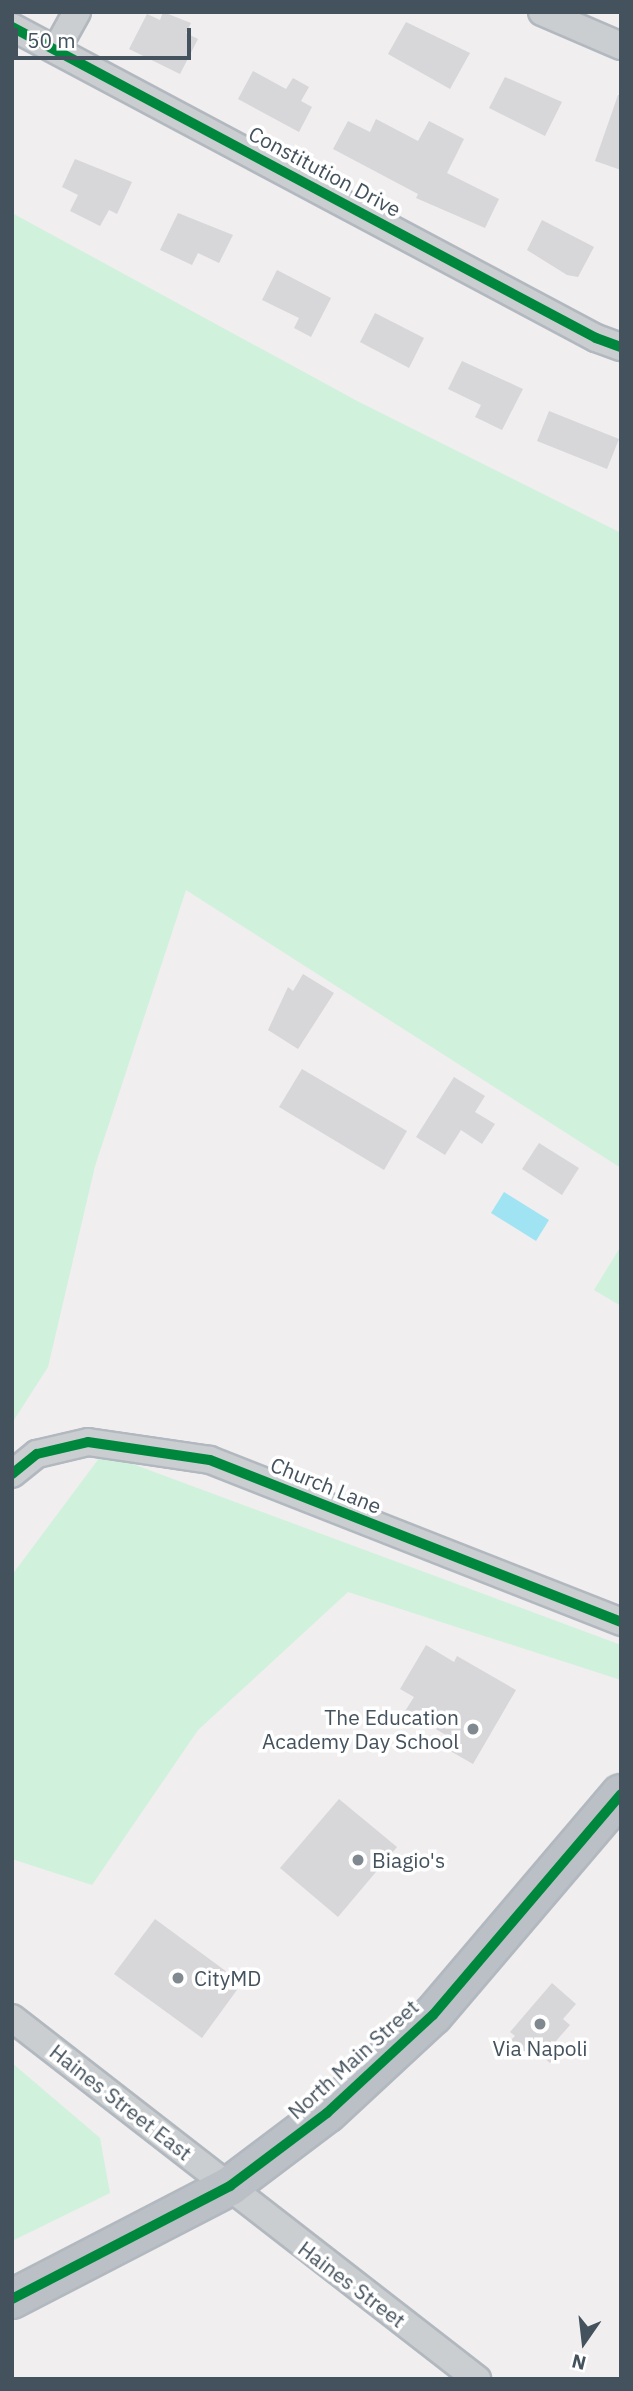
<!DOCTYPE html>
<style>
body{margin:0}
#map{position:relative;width:633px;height:2391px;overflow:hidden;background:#f0eeee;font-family:"IBM Plex Sans",sans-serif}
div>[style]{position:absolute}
.green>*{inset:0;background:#d0f1dc}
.water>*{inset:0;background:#a0e4f4}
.building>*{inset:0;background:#d7d6d9}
.roads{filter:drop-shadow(2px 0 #b2b8bf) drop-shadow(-2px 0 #b2b8bf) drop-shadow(0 2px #b2b8bf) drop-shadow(0 -2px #b2b8bf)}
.minor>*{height:26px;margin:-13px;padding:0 13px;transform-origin:13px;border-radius:13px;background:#caced0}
.highway>*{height:38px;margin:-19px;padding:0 19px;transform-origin:19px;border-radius:19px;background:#bac0c6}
.cycleway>*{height:10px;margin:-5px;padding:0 5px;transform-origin:5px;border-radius:5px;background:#00873e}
.dots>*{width:19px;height:19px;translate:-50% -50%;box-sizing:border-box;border:4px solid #fff;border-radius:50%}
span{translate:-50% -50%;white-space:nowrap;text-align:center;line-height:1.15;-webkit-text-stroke:7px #fff;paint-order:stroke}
.street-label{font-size:21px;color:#44525d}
.poi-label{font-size:21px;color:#44525d}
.right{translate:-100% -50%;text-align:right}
.left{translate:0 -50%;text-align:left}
.frame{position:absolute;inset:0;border:14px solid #44525d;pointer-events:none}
.north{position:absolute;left:549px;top:2307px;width:70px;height:70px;-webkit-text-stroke:5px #fff;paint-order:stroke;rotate:194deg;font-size:19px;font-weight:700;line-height:28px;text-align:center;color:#44525d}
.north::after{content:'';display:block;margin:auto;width:24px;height:32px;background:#44525d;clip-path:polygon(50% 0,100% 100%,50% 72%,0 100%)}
.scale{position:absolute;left:14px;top:28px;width:177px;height:32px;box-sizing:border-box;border:4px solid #44525d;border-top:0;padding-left:9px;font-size:21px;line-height:24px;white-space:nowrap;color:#44525d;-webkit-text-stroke:5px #fff;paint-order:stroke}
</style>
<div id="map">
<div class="green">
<i style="clip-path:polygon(12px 213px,359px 402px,621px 533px,621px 1168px,186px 890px,95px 1166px,48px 1367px,12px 1423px)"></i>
<i style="clip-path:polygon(621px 1246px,621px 1306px,594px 1290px)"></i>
<i style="clip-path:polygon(103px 1453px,621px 1645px,621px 1680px,348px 1592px,198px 1730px,92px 1885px,12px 1859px,12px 1575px)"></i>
<i style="clip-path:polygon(12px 2063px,100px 2138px,110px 2193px,12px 2241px)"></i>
</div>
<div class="water">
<i style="clip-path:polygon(504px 1192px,549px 1220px,536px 1241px,491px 1213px)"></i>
</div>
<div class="building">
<i style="clip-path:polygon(163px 12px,191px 23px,186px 33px,198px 39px,180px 74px,129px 49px,147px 14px,160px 20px)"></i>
<i style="clip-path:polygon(406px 22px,470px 53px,450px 89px,388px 54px)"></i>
<i style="clip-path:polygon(253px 71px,286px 89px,293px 78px,309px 87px,301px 101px,312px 107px,299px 132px,238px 99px)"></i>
<i style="clip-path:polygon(505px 77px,562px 102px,545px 136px,489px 108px)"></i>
<i style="clip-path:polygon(618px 95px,621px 95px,621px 170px,595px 161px)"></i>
<i style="clip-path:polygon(376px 119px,418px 141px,429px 121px,464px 139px,447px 173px,499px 199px,485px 228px,416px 198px,418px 194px,333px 149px,348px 121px,370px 132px)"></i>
<i style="clip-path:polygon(75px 159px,132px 182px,117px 214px,109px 210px,100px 226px,70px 211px,78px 195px,62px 187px)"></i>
<i style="clip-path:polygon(178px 213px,233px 235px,219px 263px,198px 253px,192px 265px,160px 250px)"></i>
<i style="clip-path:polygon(542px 220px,594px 247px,578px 277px,567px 275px,527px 250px)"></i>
<i style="clip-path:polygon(277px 270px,331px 298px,311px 337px,294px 328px,299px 318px,262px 300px)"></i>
<i style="clip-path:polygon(375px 313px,424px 338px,409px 368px,360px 342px)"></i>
<i style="clip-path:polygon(462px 361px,523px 389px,502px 430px,475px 417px,481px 405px,448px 389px)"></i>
<i style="clip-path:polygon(549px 411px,619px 439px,607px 469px,537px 441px)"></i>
<i style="clip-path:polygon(303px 974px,334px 993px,298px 1049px,268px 1030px,288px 987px,293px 991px)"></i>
<i style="clip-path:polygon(302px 1069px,407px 1131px,384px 1170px,279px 1107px)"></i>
<i style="clip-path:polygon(454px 1077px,485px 1096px,475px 1112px,495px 1124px,482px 1144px,461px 1130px,445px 1155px,416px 1137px)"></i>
<i style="clip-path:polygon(539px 1143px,579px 1168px,562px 1195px,522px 1169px)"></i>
<i style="clip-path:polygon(426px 1645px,454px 1662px,457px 1656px,516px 1690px,473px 1764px,445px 1748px,451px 1738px,405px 1711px,414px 1697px,400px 1689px)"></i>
<i style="clip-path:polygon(339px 1799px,397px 1847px,338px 1917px,280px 1868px)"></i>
<i style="clip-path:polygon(155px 1919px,242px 1983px,202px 2038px,114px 1974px)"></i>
<i style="clip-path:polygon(552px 1983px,576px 2004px,563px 2019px,570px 2025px,556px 2041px,564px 2048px,550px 2063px,533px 2049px,528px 2055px,511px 2040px,515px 2036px,510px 2032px)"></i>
</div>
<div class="roads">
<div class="minor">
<i style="left:542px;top:12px;width:86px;rotate:23.3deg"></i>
<i style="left:12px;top:27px;width:662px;rotate:28.04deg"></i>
<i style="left:596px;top:338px;width:27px;rotate:20deg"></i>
<i style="left:57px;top:48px;width:41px;rotate:-60.9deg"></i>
<i style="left:12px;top:1474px;width:32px;rotate:-39deg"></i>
<i style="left:37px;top:1454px;width:52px;rotate:-13.2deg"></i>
<i style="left:88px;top:1442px;width:123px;rotate:8.4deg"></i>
<i style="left:210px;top:1460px;width:442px;rotate:21.5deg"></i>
<i style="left:12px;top:2018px;width:589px;rotate:37.82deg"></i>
</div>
<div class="highway">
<i style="left:12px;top:2299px;width:246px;rotate:-27.4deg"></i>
<i style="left:230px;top:2186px;width:121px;rotate:-37deg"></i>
<i style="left:327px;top:2113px;width:144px;rotate:-42.8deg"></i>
<i style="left:433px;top:2015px;width:290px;rotate:-49.6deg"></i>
</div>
</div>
<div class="cycleway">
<i style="left:12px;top:27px;width:662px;rotate:28.04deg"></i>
<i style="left:596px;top:338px;width:27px;rotate:20deg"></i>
<i style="left:12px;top:1474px;width:32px;rotate:-39deg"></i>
<i style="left:37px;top:1454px;width:52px;rotate:-13.2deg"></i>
<i style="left:88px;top:1442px;width:123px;rotate:8.4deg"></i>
<i style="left:210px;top:1460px;width:442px;rotate:21.5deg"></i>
<i style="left:12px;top:2299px;width:246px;rotate:-27.4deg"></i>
<i style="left:230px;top:2186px;width:121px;rotate:-37deg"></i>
<i style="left:327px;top:2113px;width:144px;rotate:-42.8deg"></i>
<i style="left:433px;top:2015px;width:290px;rotate:-49.6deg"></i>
</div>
<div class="dots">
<i style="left:473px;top:1729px;background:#808990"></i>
<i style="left:358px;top:1860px;background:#808990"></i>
<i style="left:178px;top:1978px;background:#808990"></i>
<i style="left:540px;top:2024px;background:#808990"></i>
</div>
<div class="street-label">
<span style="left:325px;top:171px;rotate:28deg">Constitution Drive</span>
<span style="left:326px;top:1485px;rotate:22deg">Church Lane</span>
<span style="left:353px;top:2059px;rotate:-42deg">North Main Street</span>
<span style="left:121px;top:2102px;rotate:38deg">Haines Street East</span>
<span style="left:352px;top:2284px;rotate:37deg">Haines Street</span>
</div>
<div class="poi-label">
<span class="right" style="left:459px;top:1729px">The Education<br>Academy Day School</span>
<span class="left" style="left:372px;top:1860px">Biagio's</span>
<span class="left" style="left:194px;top:1978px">CityMD</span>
<span style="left:540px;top:2048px">Via Napoli</span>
</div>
<div class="frame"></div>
<div class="north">N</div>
<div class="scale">50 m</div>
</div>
